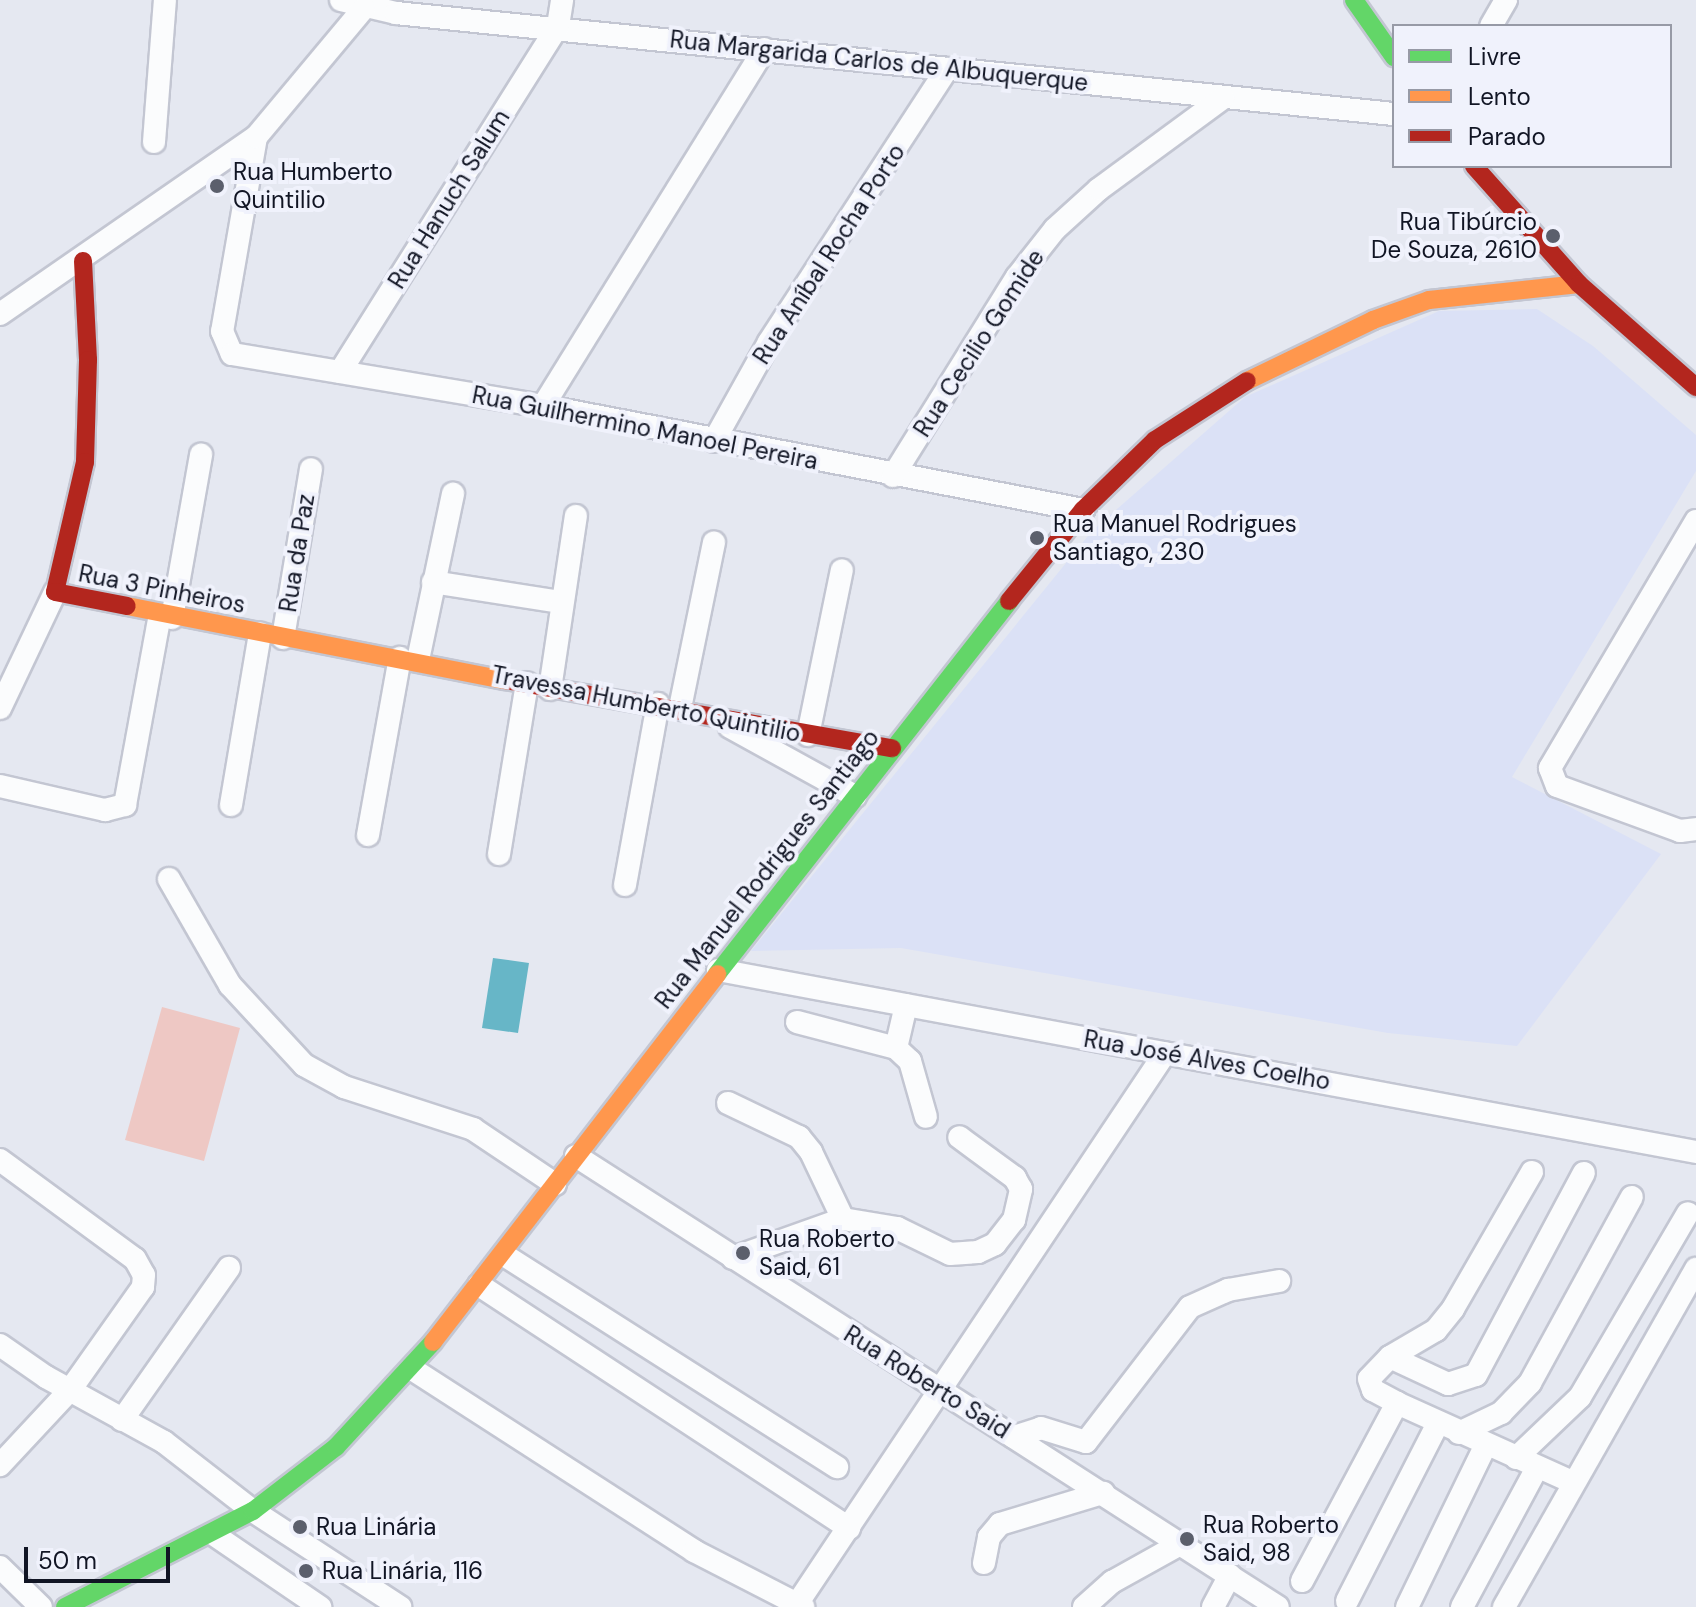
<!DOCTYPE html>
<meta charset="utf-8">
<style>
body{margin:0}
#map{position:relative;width:1696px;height:1607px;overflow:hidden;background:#e5e8f1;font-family:"DM Sans",sans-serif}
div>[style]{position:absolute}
.built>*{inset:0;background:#dbe1f6}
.green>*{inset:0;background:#eec8c4}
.water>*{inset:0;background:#67b6c7}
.roads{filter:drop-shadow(2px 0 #c3c6d2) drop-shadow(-2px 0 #c3c6d2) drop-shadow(0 2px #c3c6d2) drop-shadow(0 -2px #c3c6d2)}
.street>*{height:22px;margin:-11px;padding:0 11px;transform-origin:11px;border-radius:11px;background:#fbfcfd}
.fast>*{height:18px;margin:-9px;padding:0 9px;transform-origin:9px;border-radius:9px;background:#63d668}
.slow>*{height:18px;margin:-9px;padding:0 9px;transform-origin:9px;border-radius:9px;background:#ff974d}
.jam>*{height:18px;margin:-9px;padding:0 9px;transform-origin:9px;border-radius:9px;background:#b3261e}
.dots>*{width:22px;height:22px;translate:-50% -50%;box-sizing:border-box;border:4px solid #f0f2fc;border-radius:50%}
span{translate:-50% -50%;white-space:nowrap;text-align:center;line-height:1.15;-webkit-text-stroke:8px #f0f2fc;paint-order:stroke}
.street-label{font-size:24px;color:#111524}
.poi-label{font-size:24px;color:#111524}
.left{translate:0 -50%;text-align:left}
.right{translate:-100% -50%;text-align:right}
.legend{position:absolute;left:1392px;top:24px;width:280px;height:144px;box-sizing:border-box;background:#f0f2fc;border:2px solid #979aa6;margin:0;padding:10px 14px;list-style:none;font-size:24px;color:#111524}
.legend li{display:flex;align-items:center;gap:16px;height:40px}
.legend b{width:40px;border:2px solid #979aa6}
.scale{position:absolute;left:24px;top:1547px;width:146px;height:36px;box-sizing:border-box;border:4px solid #111524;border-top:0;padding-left:10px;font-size:24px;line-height:28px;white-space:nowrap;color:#111524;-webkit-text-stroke:6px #f0f2fc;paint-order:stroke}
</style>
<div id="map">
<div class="built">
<i style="clip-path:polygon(1537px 309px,1593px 346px,1696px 435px,1696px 471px,1512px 777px,1661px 854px,1517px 1046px,1388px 1033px,901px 948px,751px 951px,1092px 531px,1245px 397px,1439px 311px)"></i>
</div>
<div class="green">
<i style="clip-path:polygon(162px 1007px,240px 1028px,204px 1161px,125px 1140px)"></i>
</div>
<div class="water">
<i style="clip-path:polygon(493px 958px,529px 963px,518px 1033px,482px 1028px)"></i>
</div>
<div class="roads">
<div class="street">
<i style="left:341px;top:0;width:57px;rotate:13.3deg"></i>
<i style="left:396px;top:13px;width:1003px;rotate:5.78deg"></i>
<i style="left:1491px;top:26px;width:30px;rotate:-60deg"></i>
<i style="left:256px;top:137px;width:197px;rotate:99.9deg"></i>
<i style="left:222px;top:331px;width:25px;rotate:67deg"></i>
<i style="left:232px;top:354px;width:315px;rotate:9.5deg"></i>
<i style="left:543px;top:406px;width:550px;rotate:10.9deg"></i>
<i style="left:154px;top:142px;width:142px;rotate:-85.6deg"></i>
<i style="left:0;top:314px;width:311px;rotate:-34.7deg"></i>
<i style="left:256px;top:137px;width:168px;rotate:-50.1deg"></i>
<i style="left:340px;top:372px;width:409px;rotate:-57.8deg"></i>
<i style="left:558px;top:26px;width:26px;rotate:-81deg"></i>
<i style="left:543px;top:406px;width:420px;rotate:-58.2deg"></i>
<i style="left:714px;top:441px;width:113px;rotate:-60.9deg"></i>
<i style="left:769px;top:342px;width:326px;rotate:-56.9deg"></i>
<i style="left:893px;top:476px;width:234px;rotate:-58.1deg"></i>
<i style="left:1017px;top:277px;width:61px;rotate:-51.6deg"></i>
<i style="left:1055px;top:229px;width:59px;rotate:-42.3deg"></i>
<i style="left:1099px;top:189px;width:154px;rotate:-36.3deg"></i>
<i style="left:1696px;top:521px;width:287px;rotate:120.6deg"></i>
<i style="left:1550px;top:768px;width:19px;rotate:69deg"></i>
<i style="left:1557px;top:786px;width:131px;rotate:20.1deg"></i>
<i style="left:1680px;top:831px;width:16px;rotate:-7deg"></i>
<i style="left:433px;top:582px;width:130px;rotate:8.9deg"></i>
<i style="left:172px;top:618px;width:166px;rotate:-79.9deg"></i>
<i style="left:283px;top:638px;width:171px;rotate:-80.6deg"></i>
<i style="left:418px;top:660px;width:170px;rotate:-78.1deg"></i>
<i style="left:550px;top:689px;width:175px;rotate:-81.5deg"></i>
<i style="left:0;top:708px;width:128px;rotate:-64.6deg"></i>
<i style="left:680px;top:708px;width:169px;rotate:-78.4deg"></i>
<i style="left:730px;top:727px;width:143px;rotate:28.9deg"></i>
<i style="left:808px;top:735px;width:168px;rotate:-78.4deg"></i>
<i style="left:0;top:786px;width:108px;rotate:12.9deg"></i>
<i style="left:105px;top:810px;width:21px;rotate:-14deg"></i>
<i style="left:125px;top:805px;width:193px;rotate:-79.6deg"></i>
<i style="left:231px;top:805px;width:174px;rotate:-80.4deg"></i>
<i style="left:368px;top:835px;width:180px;rotate:-79.8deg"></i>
<i style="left:499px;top:854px;width:173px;rotate:-80.7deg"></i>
<i style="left:169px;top:879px;width:122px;rotate:60.1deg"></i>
<i style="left:230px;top:985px;width:109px;rotate:47.2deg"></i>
<i style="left:304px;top:1065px;width:46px;rotate:28.8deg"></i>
<i style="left:344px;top:1087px;width:136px;rotate:18deg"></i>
<i style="left:473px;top:1129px;width:99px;rotate:33.9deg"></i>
<i style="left:625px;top:885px;width:184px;rotate:-79.7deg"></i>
<i style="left:718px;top:970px;width:995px;rotate:10.54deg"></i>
<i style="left:797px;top:1022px;width:102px;rotate:14.7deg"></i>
<i style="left:896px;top:1048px;width:19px;rotate:43deg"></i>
<i style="left:910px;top:1061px;width:58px;rotate:74.1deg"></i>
<i style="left:896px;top:1048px;width:44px;rotate:-76.9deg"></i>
<i style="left:728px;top:1103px;width:79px;rotate:25.6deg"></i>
<i style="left:799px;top:1137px;width:19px;rotate:51deg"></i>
<i style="left:811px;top:1152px;width:74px;rotate:64.5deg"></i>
<i style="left:576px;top:1156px;width:834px;rotate:32.72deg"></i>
<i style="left:0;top:1160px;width:167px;rotate:36.3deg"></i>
<i style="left:135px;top:1259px;width:18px;rotate:61deg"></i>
<i style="left:144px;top:1275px;width:12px;rotate:95deg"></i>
<i style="left:143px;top:1287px;width:126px;rotate:125.3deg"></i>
<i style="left:70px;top:1390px;width:103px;rotate:133deg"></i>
<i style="left:1532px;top:1172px;width:158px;rotate:120deg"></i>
<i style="left:1453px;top:1309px;width:27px;rotate:129deg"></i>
<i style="left:1436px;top:1330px;width:53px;rotate:149.6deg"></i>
<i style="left:1390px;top:1357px;width:30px;rotate:134deg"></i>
<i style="left:1369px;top:1379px;width:12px;rotate:70deg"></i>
<i style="left:1373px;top:1390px;width:27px;rotate:28deg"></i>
<i style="left:1397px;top:1403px;width:194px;rotate:24.3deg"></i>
<i style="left:504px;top:1255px;width:395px;rotate:32.5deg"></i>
<i style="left:733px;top:1258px;width:117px;rotate:-19.5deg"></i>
<i style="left:843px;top:1219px;width:55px;rotate:9.5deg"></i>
<i style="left:897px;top:1228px;width:59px;rotate:26.1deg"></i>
<i style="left:950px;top:1254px;width:28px;rotate:-4deg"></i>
<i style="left:978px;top:1252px;width:19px;rotate:-25deg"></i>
<i style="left:995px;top:1244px;width:31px;rotate:-52deg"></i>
<i style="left:1014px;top:1220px;width:32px;rotate:-77deg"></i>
<i style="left:1021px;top:1189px;width:13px;rotate:-119deg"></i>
<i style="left:1015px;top:1178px;width:69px;rotate:-143.8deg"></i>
<i style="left:479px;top:1285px;width:443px;rotate:33.3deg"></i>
<i style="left:0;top:1345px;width:56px;rotate:34.8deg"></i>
<i style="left:46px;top:1377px;width:135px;rotate:28.8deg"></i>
<i style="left:164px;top:1442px;width:113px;rotate:37.8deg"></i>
<i style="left:253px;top:1511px;width:176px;rotate:33.1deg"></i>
<i style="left:1390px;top:1357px;width:64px;rotate:25deg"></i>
<i style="left:1448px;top:1384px;width:29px;rotate:-18deg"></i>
<i style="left:1476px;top:1375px;width:229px;rotate:-61.9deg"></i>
<i style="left:412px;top:1369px;width:336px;rotate:32.8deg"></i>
<i style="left:694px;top:1551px;width:123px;rotate:27.2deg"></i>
<i style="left:122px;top:1420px;width:186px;rotate:-54.9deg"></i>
<i style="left:1459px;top:1433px;width:47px;rotate:-25.5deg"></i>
<i style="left:1501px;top:1413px;width:42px;rotate:-46deg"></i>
<i style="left:1530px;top:1383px;width:212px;rotate:-61.3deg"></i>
<i style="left:1014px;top:1437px;width:28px;rotate:-18deg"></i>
<i style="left:1041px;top:1428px;width:47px;rotate:17.3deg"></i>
<i style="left:1086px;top:1442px;width:170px;rotate:-52.4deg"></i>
<i style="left:1190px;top:1307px;width:42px;rotate:-24.1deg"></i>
<i style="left:1228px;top:1290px;width:52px;rotate:-10deg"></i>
<i style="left:1516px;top:1458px;width:88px;rotate:-43.6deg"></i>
<i style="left:1580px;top:1397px;width:213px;rotate:-59.6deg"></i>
<i style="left:213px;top:1534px;width:130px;rotate:34.3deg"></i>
<i style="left:984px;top:1563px;width:26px;rotate:-79deg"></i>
<i style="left:989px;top:1537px;width:17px;rotate:-50deg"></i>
<i style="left:1000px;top:1524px;width:108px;rotate:-16.8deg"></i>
<i style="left:0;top:1567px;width:57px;rotate:44.3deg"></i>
<i style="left:1302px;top:1581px;width:202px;rotate:-61.9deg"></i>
<i style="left:1347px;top:1601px;width:200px;rotate:-62.9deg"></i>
<i style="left:795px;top:1607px;width:666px;rotate:-56.26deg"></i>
<i style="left:1084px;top:1607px;width:38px;rotate:-42deg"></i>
<i style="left:1112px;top:1582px;width:80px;rotate:-29.1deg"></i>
<i style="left:1213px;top:1607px;width:36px;rotate:-62deg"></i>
<i style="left:1407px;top:1607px;width:181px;rotate:-64.1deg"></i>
<i style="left:1462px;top:1607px;width:158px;rotate:-61.7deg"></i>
<i style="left:1504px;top:1607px;width:389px;rotate:-60.4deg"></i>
</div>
<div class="fast">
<i style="left:1354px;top:0;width:70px;rotate:54.9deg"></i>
<i style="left:717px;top:974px;width:474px;rotate:-51.9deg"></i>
<i style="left:65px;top:1607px;width:211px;rotate:-27.1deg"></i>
<i style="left:253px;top:1511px;width:105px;rotate:-37.6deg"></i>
<i style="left:336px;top:1447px;width:143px;rotate:-47.3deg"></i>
</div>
<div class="slow">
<i style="left:1247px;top:381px;width:140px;rotate:-25.8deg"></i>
<i style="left:1373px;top:320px;width:59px;rotate:-19.7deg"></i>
<i style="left:1429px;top:300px;width:151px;rotate:-6.1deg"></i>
<i style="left:127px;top:606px;width:385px;rotate:11.1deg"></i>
<i style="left:433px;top:1342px;width:465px;rotate:-52.3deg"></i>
</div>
<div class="jam">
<i style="left:1474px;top:166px;width:158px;rotate:48.3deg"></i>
<i style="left:1579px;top:284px;width:156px;rotate:41.4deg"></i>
<i style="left:83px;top:261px;width:99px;rotate:87.1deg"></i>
<i style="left:88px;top:360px;width:102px;rotate:91.7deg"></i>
<i style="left:85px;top:462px;width:133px;rotate:103deg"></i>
<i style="left:55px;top:592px;width:73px;rotate:11deg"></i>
<i style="left:1009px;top:601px;width:117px;rotate:-50.9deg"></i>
<i style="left:1083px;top:510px;width:100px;rotate:-44.2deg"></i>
<i style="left:1155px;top:440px;width:109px;rotate:-32.7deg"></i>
<i style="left:505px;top:680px;width:393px;rotate:10deg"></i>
</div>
</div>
<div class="dots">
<i style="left:217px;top:186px;background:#5b5f6c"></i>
<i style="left:1553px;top:236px;background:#5b5f6c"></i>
<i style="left:1037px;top:538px;background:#5b5f6c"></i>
<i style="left:743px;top:1253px;background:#5b5f6c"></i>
<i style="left:300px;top:1527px;background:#5b5f6c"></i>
<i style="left:1187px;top:1539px;background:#5b5f6c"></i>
<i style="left:306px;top:1571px;background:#5b5f6c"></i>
</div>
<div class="street-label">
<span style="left:879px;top:61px;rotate:6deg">Rua Margarida Carlos de Albuquerque</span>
<span style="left:449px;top:199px;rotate:-58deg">Rua Hanuch Salum</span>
<span style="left:829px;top:254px;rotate:-57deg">Rua Aníbal Rocha Porto</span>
<span style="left:979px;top:343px;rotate:-57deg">Rua Cecilio Gomide</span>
<span style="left:645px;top:428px;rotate:11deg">Rua Guilhermino Manoel Pereira</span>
<span style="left:297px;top:553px;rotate:-81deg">Rua da Paz</span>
<span style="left:162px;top:589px;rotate:11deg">Rua 3 Pinheiros</span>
<span style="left:646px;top:704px;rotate:11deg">Travessa Humberto Quintilio</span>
<span style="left:767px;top:869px;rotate:-52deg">Rua Manuel Rodrigues Santiago</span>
<span style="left:1207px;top:1060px;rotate:10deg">Rua José Alves Coelho</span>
<span style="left:927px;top:1382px;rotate:32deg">Rua Roberto Said</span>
</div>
<div class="poi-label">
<span class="left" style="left:233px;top:186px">Rua Humberto<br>Quintilio</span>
<span class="right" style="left:1537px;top:236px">Rua Tibúrcio<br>De Souza, 2610</span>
<span class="left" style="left:1053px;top:538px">Rua Manuel Rodrigues<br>Santiago, 230</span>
<span class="left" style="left:759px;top:1253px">Rua Roberto<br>Said, 61</span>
<span class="left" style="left:1203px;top:1539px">Rua Roberto<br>Said, 98</span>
<span class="left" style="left:316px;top:1527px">Rua Linária</span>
<span class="left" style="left:322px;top:1571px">Rua Linária, 116</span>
</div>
<ul class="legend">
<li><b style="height:10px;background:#63d668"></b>Livre</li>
<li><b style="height:10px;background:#ff974d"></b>Lento</li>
<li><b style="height:10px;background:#b3261e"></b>Parado</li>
</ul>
<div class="scale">50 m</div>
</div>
